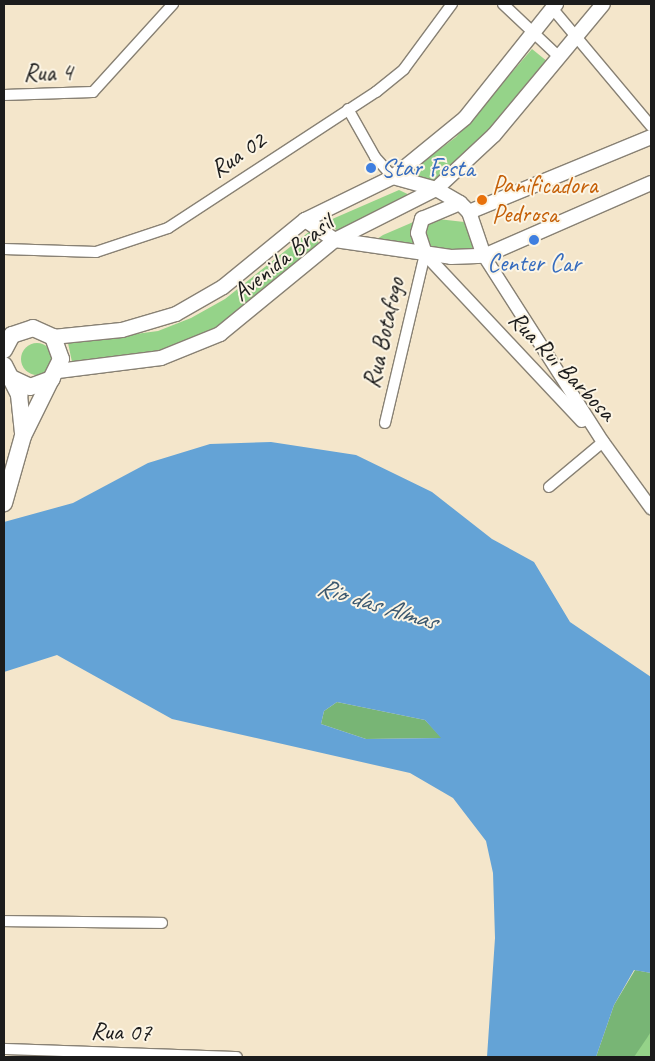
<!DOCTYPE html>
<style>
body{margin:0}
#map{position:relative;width:655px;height:1061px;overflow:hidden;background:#f4e6cb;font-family:Caveat,sans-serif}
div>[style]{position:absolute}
.green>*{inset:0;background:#95d389}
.round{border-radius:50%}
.forest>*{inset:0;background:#78b575}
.water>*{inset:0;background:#64a3d6}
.roads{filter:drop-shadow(1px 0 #888174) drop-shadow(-1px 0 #888174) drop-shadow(0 1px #888174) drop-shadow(0 -1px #888174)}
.minor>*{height:10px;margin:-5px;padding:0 5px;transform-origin:5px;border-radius:5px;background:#fff}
.tertiary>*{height:12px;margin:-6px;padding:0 6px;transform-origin:6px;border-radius:6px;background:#fff}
.secondary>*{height:14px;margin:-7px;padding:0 7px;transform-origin:7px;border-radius:7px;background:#fff}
.primary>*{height:16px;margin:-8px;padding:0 8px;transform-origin:8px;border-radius:8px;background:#fff}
.dots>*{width:14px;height:14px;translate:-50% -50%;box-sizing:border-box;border:2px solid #fcf5e5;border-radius:50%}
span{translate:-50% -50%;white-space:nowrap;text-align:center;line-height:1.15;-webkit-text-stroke:4px #fcf5e5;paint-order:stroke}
.street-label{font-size:25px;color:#1c1c1c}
.shop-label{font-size:25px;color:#366cbe}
.left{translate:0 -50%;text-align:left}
.food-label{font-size:25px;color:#c56008}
.water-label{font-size:26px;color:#3c5970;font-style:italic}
.frame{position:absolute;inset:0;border:5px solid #1c1c1c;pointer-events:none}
</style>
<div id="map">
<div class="green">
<i style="clip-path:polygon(532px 49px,548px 62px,494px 129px,435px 186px,403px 177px,456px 137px)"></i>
<i style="clip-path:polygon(399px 190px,416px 198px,339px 235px,330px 220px)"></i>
<i style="clip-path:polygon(429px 218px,473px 223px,472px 252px,451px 256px,425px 246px,420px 230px)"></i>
<i style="clip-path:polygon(418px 220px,418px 250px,371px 243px,383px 235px)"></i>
<i style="clip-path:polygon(310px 231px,322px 247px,215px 331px,153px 354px,72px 362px,68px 343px,158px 331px,191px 318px,225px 299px)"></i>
<i class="round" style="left:21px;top:343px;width:32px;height:32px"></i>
<i style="clip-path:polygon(651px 1032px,651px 1057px,634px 1057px,636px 1050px)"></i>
</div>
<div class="forest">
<i style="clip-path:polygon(337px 702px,425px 720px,442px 738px,366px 739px,321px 724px,324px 711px)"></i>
<i style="clip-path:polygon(635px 970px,651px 973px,651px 1032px,634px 1057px,596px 1057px,614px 1005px)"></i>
</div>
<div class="water">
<i style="clip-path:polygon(evenodd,271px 442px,356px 455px,432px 492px,492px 539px,534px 562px,570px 622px,651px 677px,651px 973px,634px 970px,614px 1005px,596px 1057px,487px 1057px,495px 938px,493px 873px,486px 841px,453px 798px,410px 773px,172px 719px,57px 655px,4px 672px,4px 522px,73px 503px,148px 463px,210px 444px,271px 442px,337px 702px,425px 720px,441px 738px,366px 739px,321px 724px,324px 711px,337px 702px)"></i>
</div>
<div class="roads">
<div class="minor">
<i style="left:503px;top:4px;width:76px;rotate:43.4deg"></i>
<i style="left:552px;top:8px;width:154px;rotate:50deg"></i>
<i style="left:4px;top:95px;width:89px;rotate:-1.9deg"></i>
<i style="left:93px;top:92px;width:119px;rotate:-47.7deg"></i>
<i style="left:348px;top:109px;width:55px;rotate:60.6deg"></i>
<i style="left:375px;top:157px;width:27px;rotate:48deg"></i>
<i style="left:4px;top:249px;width:92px;rotate:1.9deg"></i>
<i style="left:96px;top:252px;width:76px;rotate:-18.4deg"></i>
<i style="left:168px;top:228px;width:249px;rotate:-33.2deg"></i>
<i style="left:376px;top:92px;width:36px;rotate:-39deg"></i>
<i style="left:404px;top:69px;width:81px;rotate:-53.6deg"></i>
<i style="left:385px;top:423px;width:174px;rotate:-76.7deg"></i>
<i style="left:549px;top:487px;width:70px;rotate:-39.8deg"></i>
<i style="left:4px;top:921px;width:158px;rotate:0.7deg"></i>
<i style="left:4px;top:1049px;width:233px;rotate:2deg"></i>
</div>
<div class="tertiary">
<i style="left:425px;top:254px;width:229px;rotate:46.8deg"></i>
<i style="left:484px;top:256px;width:221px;rotate:57.4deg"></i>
<i style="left:603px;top:442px;width:82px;rotate:54deg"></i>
</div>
<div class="secondary">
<i style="left:393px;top:177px;width:45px;rotate:15.6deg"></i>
<i style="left:436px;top:189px;width:28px;rotate:30deg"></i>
<i style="left:460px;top:203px;width:13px;rotate:45deg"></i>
<i style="left:469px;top:212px;width:46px;rotate:71.2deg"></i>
<i style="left:469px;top:212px;width:197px;rotate:-22.4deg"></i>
<i style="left:305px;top:220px;width:36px;rotate:34deg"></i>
<i style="left:335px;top:240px;width:117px;rotate:8.3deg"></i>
<i style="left:451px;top:257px;width:33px;rotate:-2deg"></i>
<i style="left:484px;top:256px;width:182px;rotate:-23.6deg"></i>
<i style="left:425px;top:254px;width:22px;rotate:-108deg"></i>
<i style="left:418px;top:233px;width:15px;rotate:-74deg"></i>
<i style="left:422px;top:219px;width:41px;rotate:-22.8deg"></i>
<i style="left:53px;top:337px;width:69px;rotate:-5.8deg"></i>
<i style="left:122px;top:330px;width:56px;rotate:-16.5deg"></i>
<i style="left:176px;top:314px;width:54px;rotate:-29.9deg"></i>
<i style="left:223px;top:287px;width:106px;rotate:-39.3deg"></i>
<i style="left:305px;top:220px;width:98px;rotate:-26deg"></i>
<i style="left:393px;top:177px;width:93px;rotate:-39.3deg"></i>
<i style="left:465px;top:118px;width:146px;rotate:-51.4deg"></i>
<i style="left:58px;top:371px;width:104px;rotate:-7.2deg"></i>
<i style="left:161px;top:358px;width:64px;rotate:-22.1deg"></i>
<i style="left:220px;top:334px;width:149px;rotate:-39.3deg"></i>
<i style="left:335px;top:240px;width:113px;rotate:-26.8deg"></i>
<i style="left:436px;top:189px;width:79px;rotate:-43deg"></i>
<i style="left:494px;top:135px;width:170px;rotate:-50.2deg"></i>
</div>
<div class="primary">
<i style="left:4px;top:350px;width:17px;rotate:-62deg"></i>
<i style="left:12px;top:335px;width:22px;rotate:-18deg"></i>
<i style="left:33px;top:328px;width:22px;rotate:24deg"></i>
<i style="left:53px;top:337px;width:23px;rotate:70deg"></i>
<i style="left:61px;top:359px;width:86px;rotate:116.3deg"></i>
<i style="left:23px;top:436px;width:70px;rotate:105.8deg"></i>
<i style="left:4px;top:365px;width:34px;rotate:63deg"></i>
<i style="left:19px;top:395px;width:37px;rotate:84deg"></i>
<i style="left:9px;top:377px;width:23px;rotate:25deg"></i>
<i style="left:30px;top:387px;width:23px;rotate:-20deg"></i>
</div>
</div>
<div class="dots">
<i style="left:371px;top:168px;background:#3f7fe0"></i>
<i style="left:482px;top:200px;background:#e8710a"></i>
<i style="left:534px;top:240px;background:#3f7fe0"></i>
</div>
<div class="street-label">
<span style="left:48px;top:73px;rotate:-1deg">Rua 4</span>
<span style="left:238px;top:155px;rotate:-34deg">Rua 02</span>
<span style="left:283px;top:258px;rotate:-39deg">Avenida Brasil</span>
<span style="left:384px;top:333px;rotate:-77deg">Rua Botafogo</span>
<span style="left:562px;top:366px;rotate:46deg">Rua Rui Barbosa</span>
<span style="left:121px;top:1032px;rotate:2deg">Rua 07</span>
</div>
<div class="shop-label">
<span class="left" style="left:381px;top:168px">Star Festa</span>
<span style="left:534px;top:263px">Center Car</span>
</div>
<div class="food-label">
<span class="left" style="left:492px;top:200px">Panificadora<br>Pedrosa</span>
</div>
<div class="water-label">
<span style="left:377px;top:604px;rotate:17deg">Rio das Almas</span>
</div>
<div class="frame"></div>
</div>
